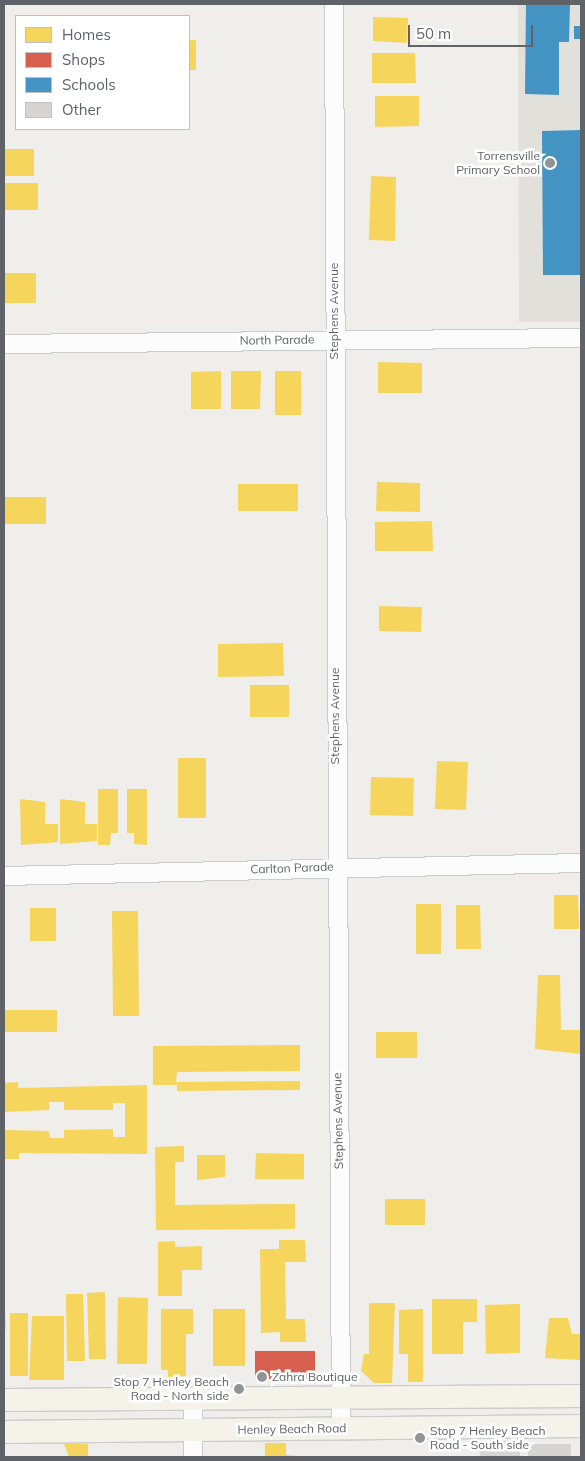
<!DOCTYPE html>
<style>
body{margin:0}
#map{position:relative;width:585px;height:1461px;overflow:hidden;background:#efeeea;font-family:Mulish,sans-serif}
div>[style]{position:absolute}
.education>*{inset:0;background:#e2e0da}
.homes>*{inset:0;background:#f6d55c}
.shops>*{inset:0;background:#d6604d}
.schools>*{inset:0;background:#4393c3}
.building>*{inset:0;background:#d6d5d3}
.roads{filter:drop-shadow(1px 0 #cbcccc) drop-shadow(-1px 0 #cbcccc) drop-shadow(0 1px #cbcccc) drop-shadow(0 -1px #cbcccc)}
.minor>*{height:18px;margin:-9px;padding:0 9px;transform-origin:9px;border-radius:9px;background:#fdfcfc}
.major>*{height:22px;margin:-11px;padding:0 11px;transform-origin:11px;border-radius:11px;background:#f4f2e9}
.dots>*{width:14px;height:14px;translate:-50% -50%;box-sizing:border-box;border:2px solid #fff;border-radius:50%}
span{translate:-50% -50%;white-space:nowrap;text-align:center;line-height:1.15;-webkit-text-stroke:5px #fff;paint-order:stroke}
.poi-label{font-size:12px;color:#5f6368}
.right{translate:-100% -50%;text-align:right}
.left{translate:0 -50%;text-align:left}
.street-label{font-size:12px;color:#5f6368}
.frame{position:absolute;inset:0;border:5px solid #5f6368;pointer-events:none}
.legend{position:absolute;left:15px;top:15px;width:175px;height:115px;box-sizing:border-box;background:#fff;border:1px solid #bfc1c3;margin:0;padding:6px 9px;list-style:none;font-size:15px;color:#5f6368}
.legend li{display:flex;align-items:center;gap:10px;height:25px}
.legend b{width:25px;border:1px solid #bfc1c3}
.scale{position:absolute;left:408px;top:25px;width:125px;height:22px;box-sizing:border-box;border:2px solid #5f6368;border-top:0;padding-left:6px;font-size:15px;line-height:18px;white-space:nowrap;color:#5f6368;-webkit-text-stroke:4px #fff;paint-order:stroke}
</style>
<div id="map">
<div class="education">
<i style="clip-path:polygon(518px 4px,581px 4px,581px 322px,519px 322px)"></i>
</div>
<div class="homes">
<i style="clip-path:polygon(373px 17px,408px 18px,407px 43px,373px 41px)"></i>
<i style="clip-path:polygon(189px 40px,196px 40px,196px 70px,189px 70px)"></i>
<i style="clip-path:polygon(372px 53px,415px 53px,416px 83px,372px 83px)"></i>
<i style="clip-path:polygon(375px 96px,419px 96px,419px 126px,375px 127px)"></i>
<i style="clip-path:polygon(4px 149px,34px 149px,34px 176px,4px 176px)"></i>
<i style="clip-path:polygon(371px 176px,396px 177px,395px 241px,369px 240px)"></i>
<i style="clip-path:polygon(4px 183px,38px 183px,38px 210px,4px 210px)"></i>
<i style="clip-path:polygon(4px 273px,36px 273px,36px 303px,4px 303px)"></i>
<i style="clip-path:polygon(378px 362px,422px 363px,422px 393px,378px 393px)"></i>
<i style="clip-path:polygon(221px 371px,221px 409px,191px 409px,191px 372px)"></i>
<i style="clip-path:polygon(231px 371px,261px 371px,260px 409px,231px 409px)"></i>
<i style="clip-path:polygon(275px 371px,301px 371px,301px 415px,275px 415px)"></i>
<i style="clip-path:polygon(377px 482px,420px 483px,420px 512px,376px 511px)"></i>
<i style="clip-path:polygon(238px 484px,298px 484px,298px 511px,238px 511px)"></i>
<i style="clip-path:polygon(4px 497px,46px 497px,46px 524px,4px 524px)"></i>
<i style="clip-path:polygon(432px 521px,433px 551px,375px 551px,375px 522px)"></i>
<i style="clip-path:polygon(379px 606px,422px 607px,421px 632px,379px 631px)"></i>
<i style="clip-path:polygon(283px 643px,284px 676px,218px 677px,218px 644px)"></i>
<i style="clip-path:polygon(250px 685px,289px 685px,289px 717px,250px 717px)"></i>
<i style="clip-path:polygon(178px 758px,206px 758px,206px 818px,178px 818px)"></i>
<i style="clip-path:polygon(437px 761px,468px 762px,466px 810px,435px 809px)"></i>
<i style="clip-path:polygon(371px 777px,414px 778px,413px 816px,370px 815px)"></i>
<i style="clip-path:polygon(98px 789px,118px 789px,118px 833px,111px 833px,110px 845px,98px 845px)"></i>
<i style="clip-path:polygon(127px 789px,147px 789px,147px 845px,134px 844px,134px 833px,127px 833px)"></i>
<i style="clip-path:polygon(20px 799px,45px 802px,45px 824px,58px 824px,58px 842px,21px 845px)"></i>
<i style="clip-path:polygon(60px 799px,85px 802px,85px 824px,97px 824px,97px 841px,60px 844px)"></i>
<i style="clip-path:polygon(554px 895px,578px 895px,579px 929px,554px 929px)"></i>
<i style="clip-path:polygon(416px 904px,441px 904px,441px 954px,416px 954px)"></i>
<i style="clip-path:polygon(456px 905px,480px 905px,481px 949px,456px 949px)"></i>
<i style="clip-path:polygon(30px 908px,56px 908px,56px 941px,30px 941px)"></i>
<i style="clip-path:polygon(112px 911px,138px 911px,139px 1016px,113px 1016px)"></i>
<i style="clip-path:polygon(538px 975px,560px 975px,561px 1030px,581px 1030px,581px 1054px,535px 1049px)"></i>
<i style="clip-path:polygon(4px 1010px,57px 1010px,57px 1032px,4px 1032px)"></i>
<i style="clip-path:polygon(376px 1032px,417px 1032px,417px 1058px,376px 1058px)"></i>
<i style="clip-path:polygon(300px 1045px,300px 1071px,177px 1072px,176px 1082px,300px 1081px,300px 1090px,177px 1091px,177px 1085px,153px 1085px,153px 1046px)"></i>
<i style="clip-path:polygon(18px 1082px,18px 1088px,147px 1085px,147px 1154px,19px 1153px,19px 1159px,4px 1159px,4px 1130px,49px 1131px,50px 1138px,64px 1138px,64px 1130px,113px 1129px,113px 1137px,125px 1137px,125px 1103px,113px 1103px,113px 1110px,64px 1110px,64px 1102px,49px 1102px,49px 1110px,4px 1112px,4px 1083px)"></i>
<i style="clip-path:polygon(184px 1146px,184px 1162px,175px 1162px,175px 1205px,295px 1204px,295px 1229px,156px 1230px,155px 1147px)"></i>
<i style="clip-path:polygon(256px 1153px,304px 1154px,304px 1179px,255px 1179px)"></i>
<i style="clip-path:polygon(197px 1155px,225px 1155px,225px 1177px,197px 1180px)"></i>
<i style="clip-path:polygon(385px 1199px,425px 1199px,425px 1225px,385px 1225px)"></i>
<i style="clip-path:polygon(279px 1240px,305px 1240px,306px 1262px,285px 1262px,286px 1319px,305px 1319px,306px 1342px,280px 1342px,280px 1332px,261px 1333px,260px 1249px,279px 1249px)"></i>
<i style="clip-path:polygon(175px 1241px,175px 1247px,202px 1246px,202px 1270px,182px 1270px,182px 1296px,158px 1296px,158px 1242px)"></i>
<i style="clip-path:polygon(105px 1292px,106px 1359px,89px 1359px,87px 1293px)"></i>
<i style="clip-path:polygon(66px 1294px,83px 1294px,85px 1361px,67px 1361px)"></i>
<i style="clip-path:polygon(118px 1297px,148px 1298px,147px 1364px,117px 1364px)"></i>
<i style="clip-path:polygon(432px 1299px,477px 1299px,477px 1322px,463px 1322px,463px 1354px,432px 1354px)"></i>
<i style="clip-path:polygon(369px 1303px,395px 1303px,392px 1383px,374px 1383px,361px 1371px,364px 1354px,369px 1354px)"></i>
<i style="clip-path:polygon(520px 1304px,520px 1353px,486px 1354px,485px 1305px)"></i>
<i style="clip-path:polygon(161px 1309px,193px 1309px,193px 1334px,186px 1334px,186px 1376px,168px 1377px,168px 1370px,161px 1370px)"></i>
<i style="clip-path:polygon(213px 1309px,245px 1309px,245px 1366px,213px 1366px)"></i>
<i style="clip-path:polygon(423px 1309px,423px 1382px,408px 1382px,408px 1354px,399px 1354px,399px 1310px)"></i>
<i style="clip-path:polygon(10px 1313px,28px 1313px,28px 1376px,10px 1376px)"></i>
<i style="clip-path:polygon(32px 1316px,64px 1316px,64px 1380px,29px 1380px)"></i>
<i style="clip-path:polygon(549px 1318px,568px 1318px,572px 1334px,581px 1334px,581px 1360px,545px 1358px)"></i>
<i style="clip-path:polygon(4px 1319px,6px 1319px,5px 1332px,4px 1332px)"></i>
<i style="clip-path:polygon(265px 1443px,286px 1443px,286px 1455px,309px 1457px,265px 1457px)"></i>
<i style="clip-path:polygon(64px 1444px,88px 1444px,88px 1457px,69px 1457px)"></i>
</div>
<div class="shops">
<i style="clip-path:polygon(255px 1351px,315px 1351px,315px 1379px,255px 1379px)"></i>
</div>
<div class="schools">
<i style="clip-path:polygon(526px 4px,570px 5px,569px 42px,559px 42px,559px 95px,525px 94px)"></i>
<i style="clip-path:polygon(574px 26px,581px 26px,581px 39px,574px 39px)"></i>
<i style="clip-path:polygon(581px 130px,581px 275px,543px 275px,542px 131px)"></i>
</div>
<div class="building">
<i style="clip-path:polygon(479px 1441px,520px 1441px,520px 1457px,480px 1457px)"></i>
<i style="clip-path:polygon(528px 1444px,571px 1444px,571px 1457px,528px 1457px)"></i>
</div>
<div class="roads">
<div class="minor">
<i style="left:334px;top:4px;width:1424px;rotate:89.72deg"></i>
<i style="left:4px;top:344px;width:577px;rotate:-0.6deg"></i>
<i style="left:4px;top:876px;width:577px;rotate:-1.29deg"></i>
<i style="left:193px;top:1399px;width:58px;rotate:90deg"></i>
</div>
<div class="major">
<i style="left:4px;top:1400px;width:577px;rotate:-0.4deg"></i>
<i style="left:4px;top:1432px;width:577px;rotate:-0.6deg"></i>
</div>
</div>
<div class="dots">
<i style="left:550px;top:163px;background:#919496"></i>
<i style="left:262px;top:1377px;background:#919496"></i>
<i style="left:239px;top:1389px;background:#919496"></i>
<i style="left:420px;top:1438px;background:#919496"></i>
</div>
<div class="poi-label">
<span class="right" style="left:540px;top:163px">Torrensville<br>Primary School</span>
<span class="left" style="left:272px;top:1377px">Zahra Boutique</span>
<span class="right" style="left:229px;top:1389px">Stop 7 Henley Beach<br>Road - North side</span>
<span class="left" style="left:430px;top:1438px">Stop 7 Henley Beach<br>Road - South side</span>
</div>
<div class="street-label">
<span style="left:334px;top:311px;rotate:-90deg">Stephens Avenue</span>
<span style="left:277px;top:340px;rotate:-1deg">North Parade</span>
<span style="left:335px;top:716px;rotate:-90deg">Stephens Avenue</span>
<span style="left:292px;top:868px;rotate:-2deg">Carlton Parade</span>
<span style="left:338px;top:1121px;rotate:-91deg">Stephens Avenue</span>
<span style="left:292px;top:1429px;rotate:-1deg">Henley Beach Road</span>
</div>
<div class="frame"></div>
<ul class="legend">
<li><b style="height:14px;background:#f6d55c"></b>Homes</li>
<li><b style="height:14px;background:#d6604d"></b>Shops</li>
<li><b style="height:14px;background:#4393c3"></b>Schools</li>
<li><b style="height:14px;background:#d6d5d3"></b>Other</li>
</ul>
<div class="scale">50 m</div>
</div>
